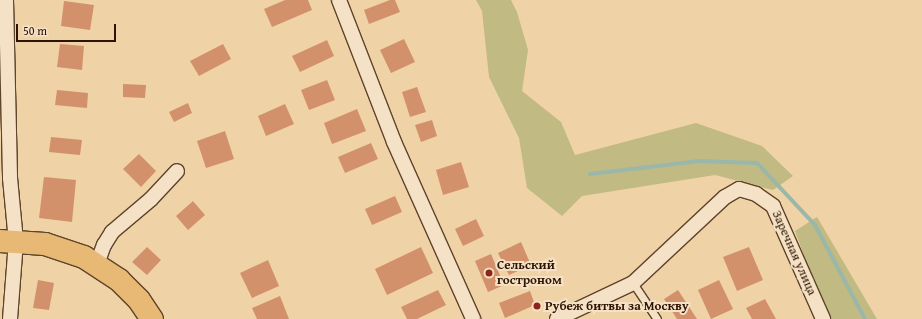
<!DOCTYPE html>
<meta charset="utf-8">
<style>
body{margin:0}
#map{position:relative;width:922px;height:319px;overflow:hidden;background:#f0d2a7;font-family:"Gentium Book Plus",serif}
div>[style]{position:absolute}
.green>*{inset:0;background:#c1ba82}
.stream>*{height:4px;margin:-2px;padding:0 2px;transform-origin:2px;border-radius:2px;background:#9ab7a9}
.building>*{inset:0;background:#d2916b}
.roads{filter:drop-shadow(1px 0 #5e442a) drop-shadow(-1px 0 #5e442a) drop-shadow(0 1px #5e442a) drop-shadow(0 -1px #5e442a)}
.lane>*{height:7px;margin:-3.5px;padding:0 3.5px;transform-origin:3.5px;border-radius:3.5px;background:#f5e2c6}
.street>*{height:14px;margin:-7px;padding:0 7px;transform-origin:7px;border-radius:7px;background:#f5e2c6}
.primary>*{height:22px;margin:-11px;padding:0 11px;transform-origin:11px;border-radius:11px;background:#e8b974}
.dots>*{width:11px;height:11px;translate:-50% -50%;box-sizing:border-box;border:2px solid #f5e2c6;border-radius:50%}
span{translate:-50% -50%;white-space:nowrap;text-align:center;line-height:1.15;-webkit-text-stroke:4px #f5e2c6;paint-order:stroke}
.street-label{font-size:13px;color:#2e1400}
.poi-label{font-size:13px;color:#2e1400;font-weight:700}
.left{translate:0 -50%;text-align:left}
.scale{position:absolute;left:16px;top:24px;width:100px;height:18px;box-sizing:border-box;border:2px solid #2e1400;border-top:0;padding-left:5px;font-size:12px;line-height:14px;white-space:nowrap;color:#2e1400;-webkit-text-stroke:3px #f5e2c6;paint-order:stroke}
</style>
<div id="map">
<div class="green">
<i style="clip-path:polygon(476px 0,511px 0,517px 12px,528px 50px,522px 91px,561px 122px,575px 155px,696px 123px,762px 146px,793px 176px,773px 190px,715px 175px,582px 196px,562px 216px,527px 188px,519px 138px,489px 77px,482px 11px)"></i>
<i style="clip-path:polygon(817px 217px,877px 319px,827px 319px,795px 231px)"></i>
</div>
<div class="stream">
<i style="left:590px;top:174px;width:110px;rotate:-6.8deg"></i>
<i style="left:699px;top:161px;width:58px;rotate:2deg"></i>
<i style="left:757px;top:163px;width:85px;rotate:46.9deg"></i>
<i style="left:815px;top:225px;width:106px;rotate:62deg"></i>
</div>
<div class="building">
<i style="clip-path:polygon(285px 0,308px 0,312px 10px,272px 27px,264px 9px)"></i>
<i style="clip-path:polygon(390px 0,395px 0,400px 12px,369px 24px,364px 10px)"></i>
<i style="clip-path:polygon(64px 1px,94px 5px,90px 30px,61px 26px)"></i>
<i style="clip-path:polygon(404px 39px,415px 62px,391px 73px,380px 50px)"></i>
<i style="clip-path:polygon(327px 40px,334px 56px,300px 72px,292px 56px)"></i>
<i style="clip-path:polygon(60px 44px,84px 46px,82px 70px,57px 67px)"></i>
<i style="clip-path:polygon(223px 44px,231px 59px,199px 76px,190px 61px)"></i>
<i style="clip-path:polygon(327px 80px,335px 100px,309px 110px,301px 90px)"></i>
<i style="clip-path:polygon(123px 84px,146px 85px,145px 98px,123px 97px)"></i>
<i style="clip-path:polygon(417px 87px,426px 112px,410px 117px,402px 92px)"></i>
<i style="clip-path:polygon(57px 90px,88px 93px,87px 108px,55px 105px)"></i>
<i style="clip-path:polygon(188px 103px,192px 113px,174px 122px,169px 112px)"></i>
<i style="clip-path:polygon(285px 104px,294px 124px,266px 136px,258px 116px)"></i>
<i style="clip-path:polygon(357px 109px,366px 131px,332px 144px,324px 123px)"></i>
<i style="clip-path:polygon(432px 120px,437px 136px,421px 142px,415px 125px)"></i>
<i style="clip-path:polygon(225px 131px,234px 159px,206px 168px,197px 141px)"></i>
<i style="clip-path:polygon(51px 137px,82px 140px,80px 155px,49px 152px)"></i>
<i style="clip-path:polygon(371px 143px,378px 159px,345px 173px,338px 157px)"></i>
<i style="clip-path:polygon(139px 154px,156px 171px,141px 187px,123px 169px)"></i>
<i style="clip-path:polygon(461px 162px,469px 187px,443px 195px,436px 170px)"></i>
<i style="clip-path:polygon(44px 177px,76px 180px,72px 222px,39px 218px)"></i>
<i style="clip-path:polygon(395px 196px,402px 212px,372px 225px,365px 209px)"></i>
<i style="clip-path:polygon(193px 201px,205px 215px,188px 230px,176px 216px)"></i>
<i style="clip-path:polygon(476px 219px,484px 236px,463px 246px,455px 229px)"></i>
<i style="clip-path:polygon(521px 242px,531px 265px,509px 275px,498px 253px)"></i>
<i style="clip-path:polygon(147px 247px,161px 260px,147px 275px,132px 262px)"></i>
<i style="clip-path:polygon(421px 247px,433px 273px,387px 295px,375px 269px)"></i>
<i style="clip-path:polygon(749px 247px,763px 280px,737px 291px,723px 257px)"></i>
<i style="clip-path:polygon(491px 254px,504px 285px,488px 292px,475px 261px)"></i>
<i style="clip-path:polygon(268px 260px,279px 286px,252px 298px,240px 273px)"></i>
<i style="clip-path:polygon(38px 280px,54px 283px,49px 310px,33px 308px)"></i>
<i style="clip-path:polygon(719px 280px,733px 309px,711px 319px,698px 290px)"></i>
<i style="clip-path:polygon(438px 290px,446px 305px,417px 319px,407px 319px,401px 307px)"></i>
<i style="clip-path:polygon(678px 290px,697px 319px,677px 319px,664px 299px)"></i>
<i style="clip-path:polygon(530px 291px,535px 305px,505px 318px,499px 303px)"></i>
<i style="clip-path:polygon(280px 296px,289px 319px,257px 319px,252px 308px)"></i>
<i style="clip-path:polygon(765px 299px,776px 319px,752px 319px,746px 308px)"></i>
</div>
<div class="roads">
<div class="lane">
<i style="left:633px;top:283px;width:43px;rotate:56.3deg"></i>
</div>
<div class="street">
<i style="left:6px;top:0;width:178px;rotate:88.7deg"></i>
<i style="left:10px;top:178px;width:63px;rotate:84.6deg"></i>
<i style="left:16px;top:241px;width:78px;rotate:94.4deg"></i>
<i style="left:339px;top:0;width:152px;rotate:68.8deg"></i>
<i style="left:394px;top:142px;width:194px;rotate:65.9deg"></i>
<i style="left:97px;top:264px;width:20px;rotate:-70deg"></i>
<i style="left:104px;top:245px;width:15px;rotate:-58deg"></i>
<i style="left:112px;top:232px;width:51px;rotate:-40.2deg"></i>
<i style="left:151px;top:199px;width:38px;rotate:-47deg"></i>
<i style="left:557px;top:319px;width:84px;rotate:-25.3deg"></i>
<i style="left:633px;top:283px;width:126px;rotate:-43.1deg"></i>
<i style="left:725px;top:197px;width:16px;rotate:-30deg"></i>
<i style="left:739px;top:189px;width:18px;rotate:16deg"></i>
<i style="left:756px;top:194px;width:21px;rotate:35deg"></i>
<i style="left:773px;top:206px;width:124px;rotate:66.1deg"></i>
</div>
<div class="primary">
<i style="left:0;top:241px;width:45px;rotate:3.8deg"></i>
<i style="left:45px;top:244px;width:41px;rotate:18.4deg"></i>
<i style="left:84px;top:257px;width:42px;rotate:33.3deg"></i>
<i style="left:119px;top:280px;width:28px;rotate:45deg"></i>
<i style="left:139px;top:300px;width:23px;rotate:56deg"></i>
</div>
</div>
<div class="dots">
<i style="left:489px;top:273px;background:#8f2418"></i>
<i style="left:537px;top:306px;background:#8f2418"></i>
</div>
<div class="street-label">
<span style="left:794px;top:253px;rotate:66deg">Заречная улица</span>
</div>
<div class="poi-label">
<span class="left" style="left:497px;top:273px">Сельский<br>гостроном</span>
<span class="left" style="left:545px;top:306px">Рубеж битвы за Москву</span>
</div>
<div class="scale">50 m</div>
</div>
